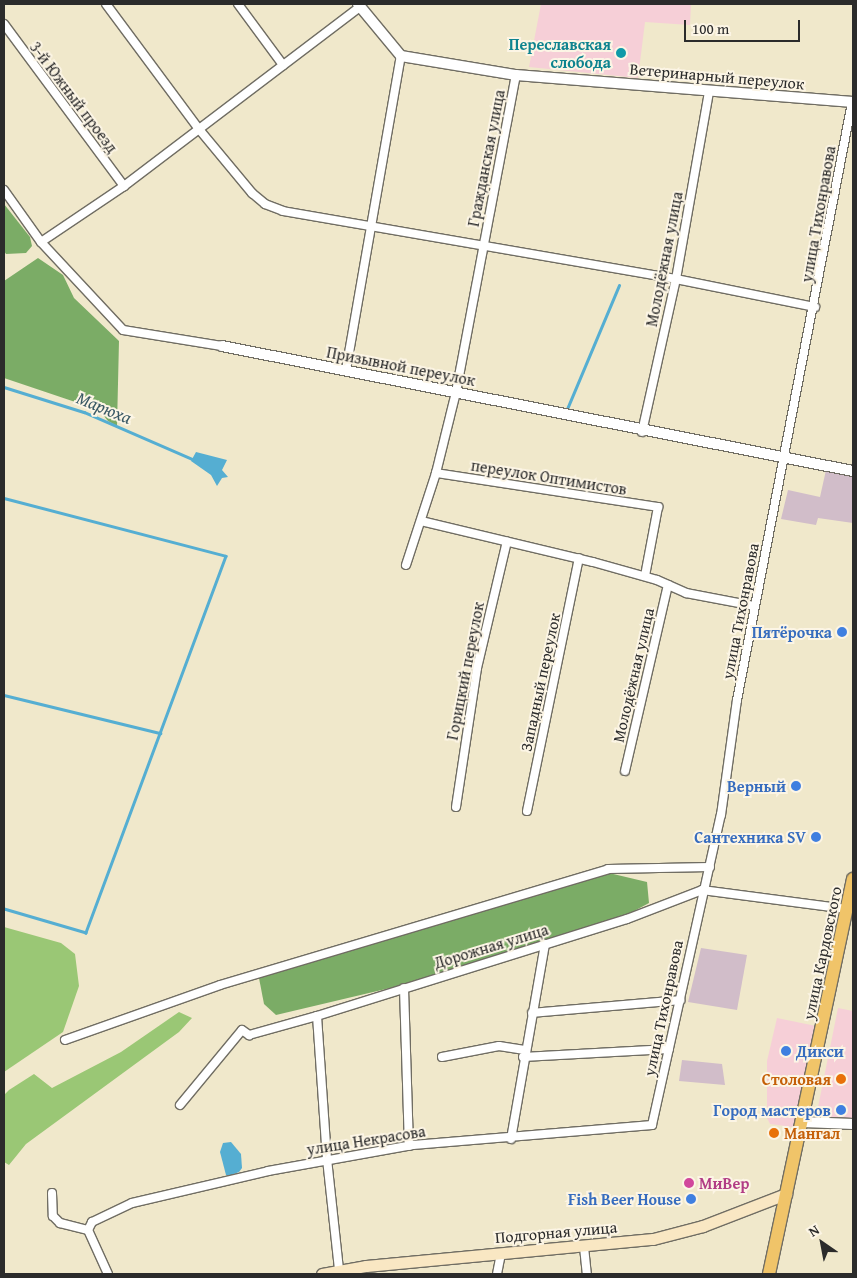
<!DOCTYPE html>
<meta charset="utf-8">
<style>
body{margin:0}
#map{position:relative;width:857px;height:1278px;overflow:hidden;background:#f0e8cb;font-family:"Gentium Book Plus",serif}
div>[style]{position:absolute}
.built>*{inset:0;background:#f6cfd7}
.industrial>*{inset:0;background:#d1bdc9}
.green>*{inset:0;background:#9ac775}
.forest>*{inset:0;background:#7bac66}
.water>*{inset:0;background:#55aed2}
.stream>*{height:2.5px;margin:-1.25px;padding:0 1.25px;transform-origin:1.25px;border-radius:1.25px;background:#55aed2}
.roads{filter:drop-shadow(1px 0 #706d63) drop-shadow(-1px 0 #706d63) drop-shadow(0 1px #706d63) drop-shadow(0 -1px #706d63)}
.minor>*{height:8px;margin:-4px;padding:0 4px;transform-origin:4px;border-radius:4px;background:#fff}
.tertiary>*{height:10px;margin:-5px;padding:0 5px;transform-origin:5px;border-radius:5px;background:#fff}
.secondary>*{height:11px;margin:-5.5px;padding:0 5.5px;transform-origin:5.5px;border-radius:5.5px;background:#f9e7c3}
.primary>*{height:12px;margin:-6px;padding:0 6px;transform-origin:6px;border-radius:6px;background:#f0c469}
.dots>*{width:14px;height:14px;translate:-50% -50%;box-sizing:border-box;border:2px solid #fcf5e5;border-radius:50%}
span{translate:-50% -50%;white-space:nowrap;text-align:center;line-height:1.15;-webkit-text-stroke:4px #fcf5e5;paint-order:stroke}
.culture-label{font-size:16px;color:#0d838f;font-weight:700}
.right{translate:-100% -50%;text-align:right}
.street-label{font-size:16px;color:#2b2b2b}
.shop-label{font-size:16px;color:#366cbe;font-weight:700}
.left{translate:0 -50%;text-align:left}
.food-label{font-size:16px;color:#c56008;font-weight:700}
.hotel-label{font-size:16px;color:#b23c85;font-weight:700}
.water-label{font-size:18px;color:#3a5965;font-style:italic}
.frame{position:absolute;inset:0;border:5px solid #2b2b2b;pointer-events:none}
.north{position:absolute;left:797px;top:1218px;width:50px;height:50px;-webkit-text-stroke:4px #fcf5e5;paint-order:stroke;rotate:327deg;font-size:14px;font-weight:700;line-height:20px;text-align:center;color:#2b2b2b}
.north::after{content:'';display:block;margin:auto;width:18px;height:22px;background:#2b2b2b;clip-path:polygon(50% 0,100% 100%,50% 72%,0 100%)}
.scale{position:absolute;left:684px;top:20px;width:116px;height:22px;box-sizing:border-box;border:2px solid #2b2b2b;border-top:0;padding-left:6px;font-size:15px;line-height:18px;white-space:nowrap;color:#2b2b2b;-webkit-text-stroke:4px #fcf5e5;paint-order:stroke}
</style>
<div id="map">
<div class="built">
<i style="clip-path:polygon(541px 4px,691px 4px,690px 25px,645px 22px,638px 78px,529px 67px)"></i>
<i style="clip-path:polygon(838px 1008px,853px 1011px,853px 1119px,816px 1117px)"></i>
<i style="clip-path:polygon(777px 1018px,816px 1026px,793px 1127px,770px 1124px,767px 1118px,767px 1061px)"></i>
</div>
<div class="industrial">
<i style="clip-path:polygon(826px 470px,853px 475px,853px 523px,818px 518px,816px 525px,781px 519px,788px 490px,820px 497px)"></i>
<i style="clip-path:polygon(701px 948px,747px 955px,737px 1010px,688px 1002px)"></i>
<i style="clip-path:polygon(682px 1060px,722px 1064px,725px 1085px,679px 1081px)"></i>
</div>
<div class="green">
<i style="clip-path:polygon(4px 927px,61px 943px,75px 954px,79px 986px,63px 1032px,4px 1072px)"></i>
<i style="clip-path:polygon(179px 1012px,192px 1018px,179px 1032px,26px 1144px,9px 1165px,4px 1162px,4px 1095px,9px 1090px,34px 1074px,52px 1088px,121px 1052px)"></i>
</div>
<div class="forest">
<i style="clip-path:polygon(4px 204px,30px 237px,32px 246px,26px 253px,6px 254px,4px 251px)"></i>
<i style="clip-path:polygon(38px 258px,63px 275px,74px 298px,119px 341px,117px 426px,108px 421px,99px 410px,4px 378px,4px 281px)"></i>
<i style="clip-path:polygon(609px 873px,647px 882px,649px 903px,625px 916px,407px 984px,276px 1015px,264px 1004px,259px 978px,266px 974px)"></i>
</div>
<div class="water">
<i style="clip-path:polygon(196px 452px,227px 460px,222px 470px,228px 477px,222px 478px,217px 486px,211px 475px,191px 461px)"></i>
<i style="clip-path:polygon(231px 1142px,241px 1154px,242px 1168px,239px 1172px,229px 1176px,226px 1175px,220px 1152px,223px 1143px)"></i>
</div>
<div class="stream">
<i style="left:4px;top:387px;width:84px;rotate:17.4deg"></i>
<i style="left:84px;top:412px;width:118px;rotate:23.5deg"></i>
<i style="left:567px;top:409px;width:134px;rotate:-67.2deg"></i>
<i style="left:4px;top:498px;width:229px;rotate:14.6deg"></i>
<i style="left:226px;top:556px;width:402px;rotate:110.4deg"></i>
<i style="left:86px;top:933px;width:85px;rotate:-163.7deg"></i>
<i style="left:4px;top:695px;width:161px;rotate:13.7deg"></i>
</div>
<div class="roads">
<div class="minor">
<i style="left:106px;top:4px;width:154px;rotate:53.4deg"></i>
<i style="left:198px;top:128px;width:85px;rotate:50.3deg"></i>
<i style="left:252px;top:193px;width:17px;rotate:40deg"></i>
<i style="left:265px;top:204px;width:19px;rotate:21deg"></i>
<i style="left:283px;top:211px;width:399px;rotate:9.8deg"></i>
<i style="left:676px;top:279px;width:142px;rotate:11.4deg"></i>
<i style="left:238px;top:4px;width:76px;rotate:53.6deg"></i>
<i style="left:4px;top:24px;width:202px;rotate:53.5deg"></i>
<i style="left:4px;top:190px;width:64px;rotate:54.6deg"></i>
<i style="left:41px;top:242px;width:120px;rotate:47deg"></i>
<i style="left:123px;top:330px;width:100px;rotate:9.2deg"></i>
<i style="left:41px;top:242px;width:100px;rotate:-34deg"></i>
<i style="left:124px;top:186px;width:296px;rotate:-37.2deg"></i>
<i style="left:346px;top:370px;width:319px;rotate:-80.1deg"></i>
<i style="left:642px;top:432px;width:157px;rotate:-77.5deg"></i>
<i style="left:676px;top:279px;width:191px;rotate:-80deg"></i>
<i style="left:436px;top:473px;width:225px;rotate:8.7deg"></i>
<i style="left:658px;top:507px;width:70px;rotate:100.7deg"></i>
<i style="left:421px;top:521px;width:177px;rotate:13.4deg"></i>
<i style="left:593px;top:562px;width:66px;rotate:15.7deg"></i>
<i style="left:657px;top:580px;width:32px;rotate:24deg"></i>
<i style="left:686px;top:593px;width:69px;rotate:10.8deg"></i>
<i style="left:406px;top:565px;width:97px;rotate:-71.9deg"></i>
<i style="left:436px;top:473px;width:83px;rotate:-76.1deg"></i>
<i style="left:456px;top:392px;width:323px;rotate:-79.3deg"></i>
<i style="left:625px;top:771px;width:191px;rotate:-77deg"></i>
<i style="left:456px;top:807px;width:141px;rotate:-81.4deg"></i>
<i style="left:477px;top:668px;width:130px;rotate:-76.7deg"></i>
<i style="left:527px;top:811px;width:258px;rotate:-78.4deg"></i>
<i style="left:404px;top:988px;width:158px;rotate:88.2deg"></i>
<i style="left:532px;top:1013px;width:149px;rotate:-5deg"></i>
<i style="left:317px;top:1016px;width:143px;rotate:86deg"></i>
<i style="left:327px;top:1159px;width:112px;rotate:83.8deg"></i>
<i style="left:65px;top:1040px;width:164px;rotate:-19.5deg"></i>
<i style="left:220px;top:985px;width:405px;rotate:-16.6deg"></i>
<i style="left:608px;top:869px;width:102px;rotate:-1.1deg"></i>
<i style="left:442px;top:1057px;width:58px;rotate:-10.9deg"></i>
<i style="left:499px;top:1046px;width:26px;rotate:9deg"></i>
<i style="left:523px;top:1057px;width:146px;rotate:-3.1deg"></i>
<i style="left:180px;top:1105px;width:97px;rotate:-50.4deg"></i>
<i style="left:242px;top:1030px;width:9px;rotate:36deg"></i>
<i style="left:249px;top:1035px;width:71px;rotate:-15.6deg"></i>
<i style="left:317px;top:1016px;width:325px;rotate:-17.4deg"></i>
<i style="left:627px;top:919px;width:80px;rotate:-21.1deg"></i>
<i style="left:702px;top:890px;width:146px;rotate:7.5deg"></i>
<i style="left:511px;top:1139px;width:198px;rotate:-80.1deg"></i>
<i style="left:52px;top:1193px;width:23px;rotate:88deg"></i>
<i style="left:53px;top:1216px;width:10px;rotate:45deg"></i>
<i style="left:60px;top:1223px;width:29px;rotate:14deg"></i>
<i style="left:584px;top:1247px;width:27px;rotate:84deg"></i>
<i style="left:108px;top:1274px;width:48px;rotate:-114.4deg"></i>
<i style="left:88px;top:1230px;width:9px;rotate:-63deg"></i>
<i style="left:92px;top:1222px;width:44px;rotate:-25.4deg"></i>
<i style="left:132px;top:1203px;width:140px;rotate:-13.2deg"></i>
<i style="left:268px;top:1171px;width:147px;rotate:-10.2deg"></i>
<i style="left:413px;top:1145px;width:240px;rotate:-4.8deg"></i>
<i style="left:652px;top:1125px;width:318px;rotate:-77.5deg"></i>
<i style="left:721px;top:815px;width:116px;rotate:-82.1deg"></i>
<i style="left:737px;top:700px;width:609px;rotate:-79.11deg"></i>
<i style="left:497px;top:1274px;width:21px;rotate:-79deg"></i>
</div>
<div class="tertiary">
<i style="left:358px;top:4px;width:67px;rotate:50.4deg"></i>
<i style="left:401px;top:56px;width:117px;rotate:9.4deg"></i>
<i style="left:516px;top:75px;width:338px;rotate:4.6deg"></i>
<i style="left:222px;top:346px;width:643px;rotate:11.21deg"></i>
<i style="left:803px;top:1122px;width:50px;rotate:2.3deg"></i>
</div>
<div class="secondary">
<i style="left:322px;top:1274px;width:45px;rotate:-10.3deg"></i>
<i style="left:366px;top:1266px;width:288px;rotate:-5.4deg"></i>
<i style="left:653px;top:1239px;width:52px;rotate:-14.6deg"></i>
<i style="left:703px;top:1226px;width:89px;rotate:-21.1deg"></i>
</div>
<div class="primary">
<i style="left:769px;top:1274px;width:404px;rotate:-78deg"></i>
</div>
</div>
<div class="dots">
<i style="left:621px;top:53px;background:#0f9aa8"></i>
<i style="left:842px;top:632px;background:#3f7fe0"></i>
<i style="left:796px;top:786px;background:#3f7fe0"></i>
<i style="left:816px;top:837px;background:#3f7fe0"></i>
<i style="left:786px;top:1051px;background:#3f7fe0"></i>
<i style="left:841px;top:1079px;background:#e8710a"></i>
<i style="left:841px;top:1110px;background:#3f7fe0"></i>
<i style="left:774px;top:1133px;background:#e8710a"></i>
<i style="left:689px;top:1183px;background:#d1479c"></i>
<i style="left:691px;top:1199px;background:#3f7fe0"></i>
</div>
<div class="culture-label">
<span class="right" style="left:611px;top:53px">Переславская<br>слобода</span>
</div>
<div class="street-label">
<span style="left:717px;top:76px;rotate:5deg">Ветеринарный переулок</span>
<span style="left:74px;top:97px;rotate:53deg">3-й Южный проезд</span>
<span style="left:486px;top:158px;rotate:-79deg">Гражданская улица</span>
<span style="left:818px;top:214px;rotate:-80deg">улица Тихонравова</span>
<span style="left:664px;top:259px;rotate:-79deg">Молодёжная улица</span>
<span style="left:401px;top:366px;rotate:11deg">Призывной переулок</span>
<span style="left:549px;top:477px;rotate:9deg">переулок Оптимистов</span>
<span style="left:740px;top:611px;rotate:-79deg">улица Тихонравова</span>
<span style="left:465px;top:671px;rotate:-79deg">Горицкий переулок</span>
<span style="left:633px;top:675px;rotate:-77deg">Молодёжная улица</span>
<span style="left:540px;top:682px;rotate:-78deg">Западный переулок</span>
<span style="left:491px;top:946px;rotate:-17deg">Дорожная улица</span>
<span style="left:822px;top:953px;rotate:-78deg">улица Кардовского</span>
<span style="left:663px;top:1008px;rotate:-78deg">улица Тихонравова</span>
<span style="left:366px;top:1140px;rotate:-9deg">улица Некрасова</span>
<span style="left:556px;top:1232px;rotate:-5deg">Подгорная улица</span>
</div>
<div class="shop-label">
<span class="right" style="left:832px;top:632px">Пятёрочка</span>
<span class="right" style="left:786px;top:786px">Верный</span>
<span class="right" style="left:806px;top:837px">Сантехника SV</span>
<span class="left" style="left:796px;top:1051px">Дикси</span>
<span class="right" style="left:831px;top:1110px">Город мастеров</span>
<span class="right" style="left:681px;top:1199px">Fish Beer House</span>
</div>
<div class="food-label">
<span class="right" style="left:831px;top:1079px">Столовая</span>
<span class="left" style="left:784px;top:1133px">Мангал</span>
</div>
<div class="hotel-label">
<span class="left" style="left:699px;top:1183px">МиВер</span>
</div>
<div class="water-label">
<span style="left:104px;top:408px;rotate:22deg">Марюха</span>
</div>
<div class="frame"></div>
<div class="north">N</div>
<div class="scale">100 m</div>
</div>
